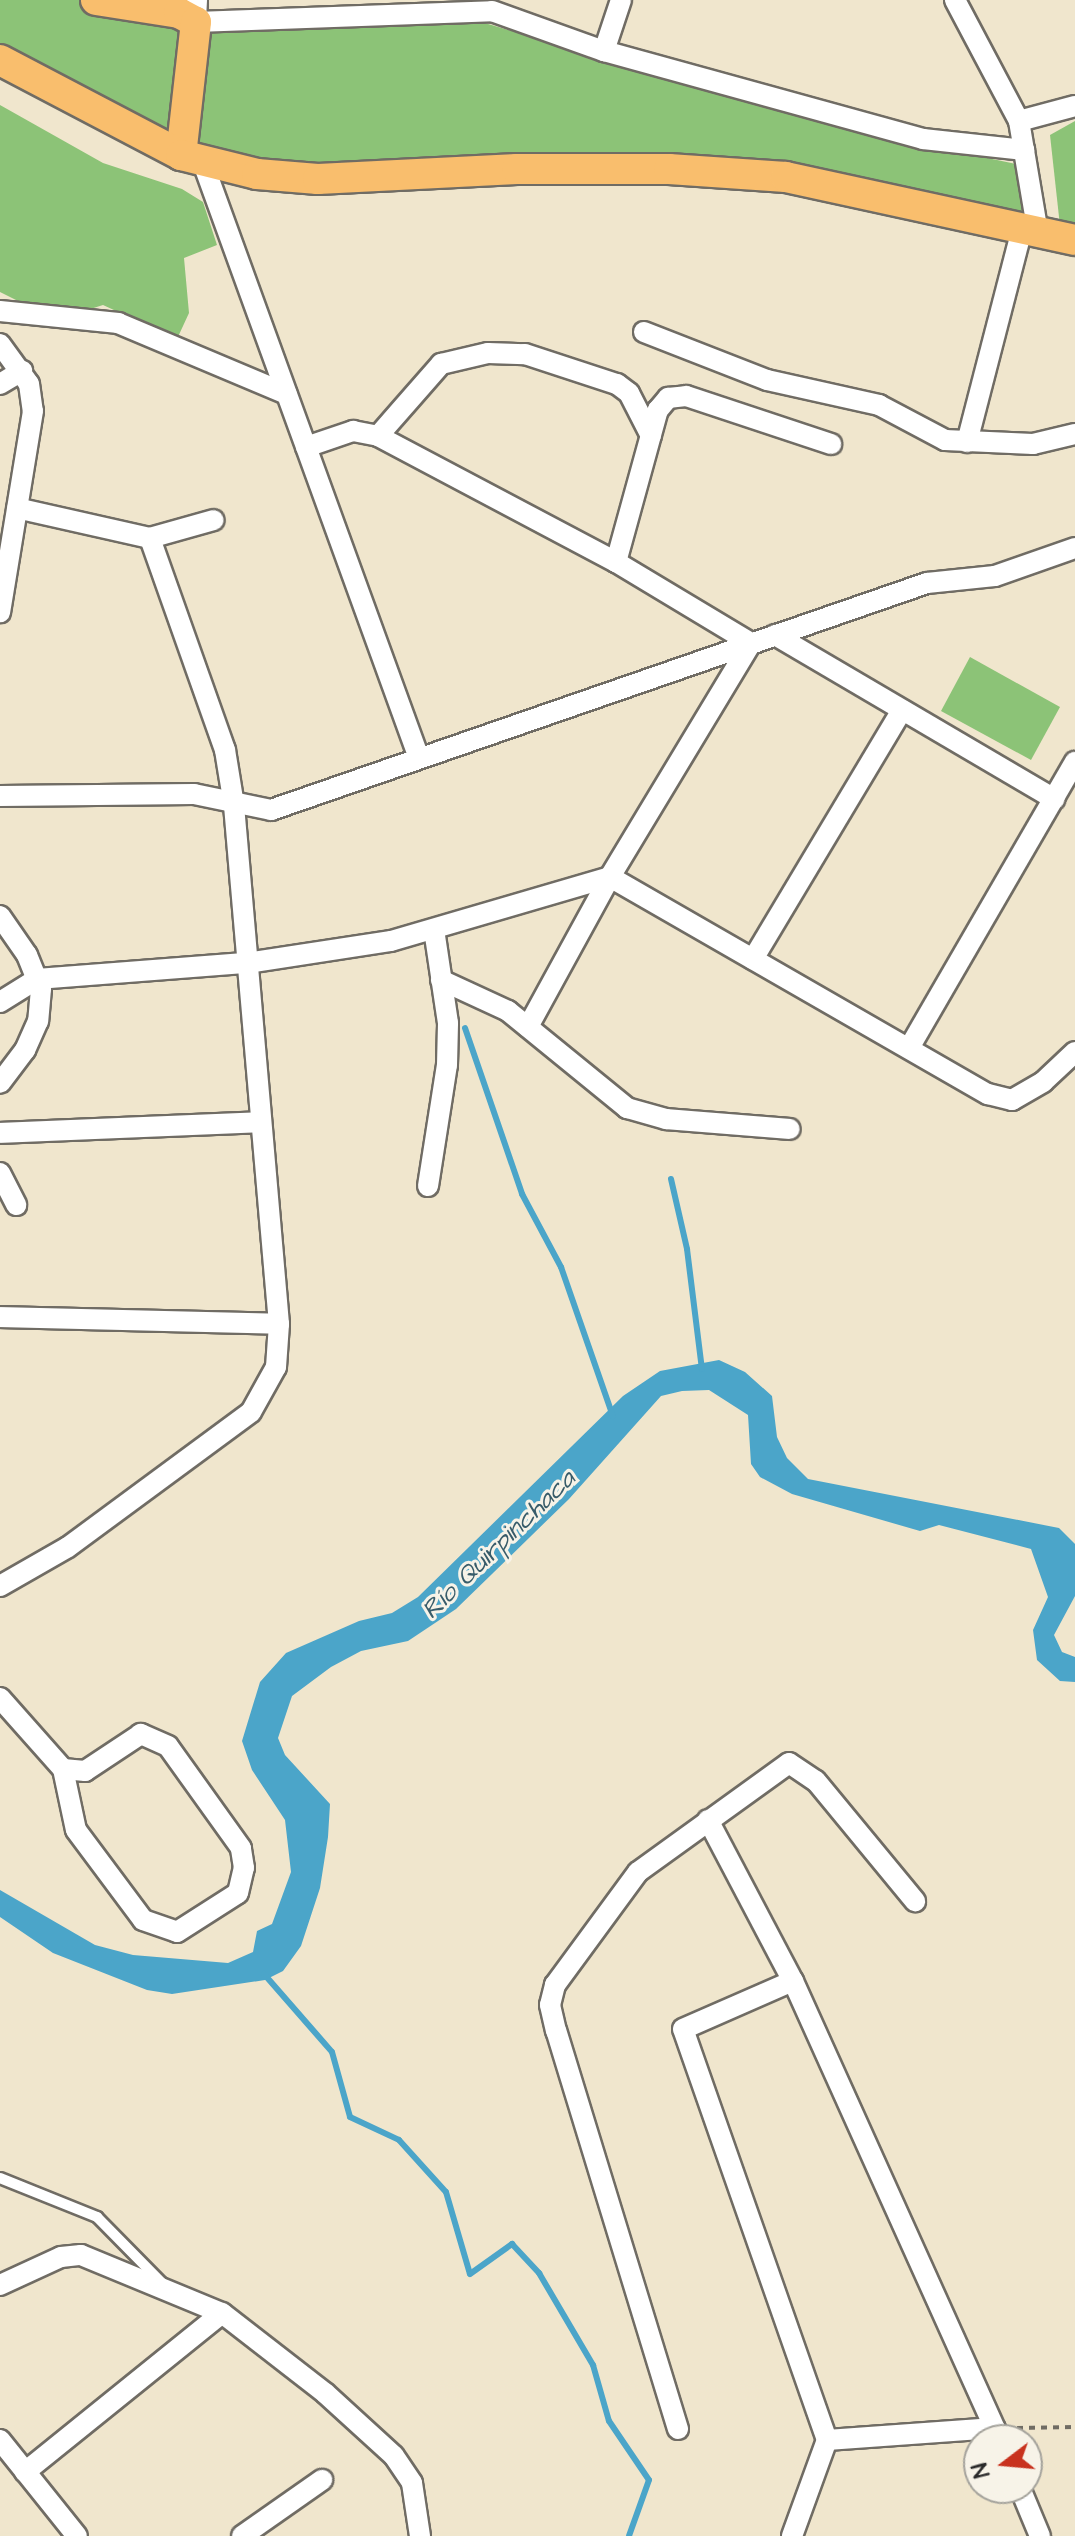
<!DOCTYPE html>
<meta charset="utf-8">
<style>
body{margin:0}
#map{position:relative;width:1075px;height:2536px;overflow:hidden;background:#f0e6cd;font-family:"Architects Daughter",sans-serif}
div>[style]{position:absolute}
.green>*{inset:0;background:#8cc377}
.water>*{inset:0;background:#4ba5c9}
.stream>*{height:6px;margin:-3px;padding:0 3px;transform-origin:3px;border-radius:3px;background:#4ba5c9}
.path>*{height:4px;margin-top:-2px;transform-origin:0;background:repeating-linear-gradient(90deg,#706c64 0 6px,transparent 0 12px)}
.roads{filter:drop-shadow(2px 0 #706c64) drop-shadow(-2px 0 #706c64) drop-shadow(0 2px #706c64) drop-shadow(0 -2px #706c64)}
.lane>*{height:10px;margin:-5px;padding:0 5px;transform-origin:5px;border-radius:5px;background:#fff}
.street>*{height:20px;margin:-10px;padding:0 10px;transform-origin:10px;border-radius:10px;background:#fff}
.primary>*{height:30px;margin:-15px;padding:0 15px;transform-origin:15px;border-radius:15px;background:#f9be6d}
span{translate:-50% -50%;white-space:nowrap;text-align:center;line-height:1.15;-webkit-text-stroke:6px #f7f3e8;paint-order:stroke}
.water-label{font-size:26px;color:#385c6a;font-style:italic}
.north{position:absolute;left:963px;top:2424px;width:80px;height:80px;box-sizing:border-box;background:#f7f3e8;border:2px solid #a5a39c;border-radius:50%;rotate:254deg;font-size:22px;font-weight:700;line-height:32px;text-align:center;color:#2b2b2b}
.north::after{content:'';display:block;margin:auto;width:28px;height:36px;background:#c8321e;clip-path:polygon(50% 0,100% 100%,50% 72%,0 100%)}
</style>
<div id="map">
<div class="green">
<i style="clip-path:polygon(0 0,80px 0,187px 28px,176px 137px,0 47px)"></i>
<i style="clip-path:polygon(468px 18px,826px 124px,1016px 164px,1023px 216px,888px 186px,307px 167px,225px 156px,198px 146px,190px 124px,205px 30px)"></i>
<i style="clip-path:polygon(0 105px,103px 163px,182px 189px,203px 202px,217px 245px,184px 258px,189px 313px,177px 339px,103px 305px,84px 311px,20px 302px,0 292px)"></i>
<i style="clip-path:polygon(1075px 121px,1075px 228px,1060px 226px,1050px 135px)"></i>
<i style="clip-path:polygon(970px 657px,1060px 707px,1031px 760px,941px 711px)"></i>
</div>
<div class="water">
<i style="clip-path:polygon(719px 1360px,745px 1372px,772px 1396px,777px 1437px,787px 1458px,808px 1479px,1059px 1528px,1075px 1544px,1075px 1596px,1054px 1635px,1062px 1652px,1075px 1657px,1075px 1682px,1060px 1681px,1037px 1660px,1033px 1630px,1048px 1597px,1031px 1549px,939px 1525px,920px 1531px,792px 1494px,760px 1477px,751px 1464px,748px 1415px,709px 1390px,682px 1391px,661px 1396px,569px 1499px,456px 1609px,408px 1641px,361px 1651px,331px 1667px,292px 1696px,278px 1738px,285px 1755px,330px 1804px,328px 1837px,320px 1888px,301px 1946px,283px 1971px,265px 1980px,172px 1994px,147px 1990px,53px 1953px,0 1917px,0 1890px,95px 1945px,133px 1955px,228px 1963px,253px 1952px,257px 1931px,272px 1924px,291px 1872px,285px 1820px,252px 1770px,242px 1741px,260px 1682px,286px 1653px,359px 1621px,392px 1613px,418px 1597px,623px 1396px,660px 1371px)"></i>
</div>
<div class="stream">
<i style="left:465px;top:1028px;width:176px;rotate:71deg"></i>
<i style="left:522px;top:1194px;width:83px;rotate:61.9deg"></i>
<i style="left:561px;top:1267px;width:158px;rotate:70.8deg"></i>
<i style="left:671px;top:1179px;width:72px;rotate:77.1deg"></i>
<i style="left:687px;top:1249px;width:121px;rotate:82.9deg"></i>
<i style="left:264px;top:1974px;width:103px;rotate:48.9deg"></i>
<i style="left:332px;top:2052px;width:67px;rotate:74.5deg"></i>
<i style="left:350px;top:2117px;width:54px;rotate:25.1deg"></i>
<i style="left:399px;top:2140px;width:70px;rotate:47.9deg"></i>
<i style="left:446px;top:2192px;width:85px;rotate:73.7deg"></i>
<i style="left:470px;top:2274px;width:52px;rotate:-35.5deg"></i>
<i style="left:512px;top:2244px;width:40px;rotate:47deg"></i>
<i style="left:539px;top:2273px;width:107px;rotate:59.6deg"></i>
<i style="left:593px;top:2365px;width:58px;rotate:74.1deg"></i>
<i style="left:609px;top:2421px;width:71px;rotate:55.9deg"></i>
<i style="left:649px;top:2480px;width:59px;rotate:109.7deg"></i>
</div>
<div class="path">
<i style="left:1017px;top:2428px;width:58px;rotate:-1deg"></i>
</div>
<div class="roads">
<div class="lane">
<i style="left:0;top:2178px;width:105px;rotate:21.9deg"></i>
<i style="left:97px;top:2217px;width:95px;rotate:45.4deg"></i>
</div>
<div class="street">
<i style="left:197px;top:0;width:22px;rotate:93deg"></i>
<i style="left:196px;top:22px;width:296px;rotate:-2.1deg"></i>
<i style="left:492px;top:11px;width:119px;rotate:19.7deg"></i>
<i style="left:604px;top:51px;width:331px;rotate:15.4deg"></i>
<i style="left:923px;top:139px;width:102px;rotate:6.2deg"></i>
<i style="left:955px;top:0;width:137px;rotate:62.1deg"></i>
<i style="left:1019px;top:121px;width:114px;rotate:80.4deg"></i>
<i style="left:604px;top:51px;width:54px;rotate:-71.6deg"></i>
<i style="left:1019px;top:121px;width:58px;rotate:-15deg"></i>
<i style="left:203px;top:163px;width:633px;rotate:70.05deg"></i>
<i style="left:0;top:311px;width:119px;rotate:5.8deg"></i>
<i style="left:118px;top:323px;width:183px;rotate:22.8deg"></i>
<i style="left:644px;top:332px;width:132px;rotate:21.3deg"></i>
<i style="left:767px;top:380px;width:115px;rotate:12.6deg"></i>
<i style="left:879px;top:405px;width:75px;rotate:27.9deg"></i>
<i style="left:945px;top:440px;width:88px;rotate:2.6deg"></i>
<i style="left:1033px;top:444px;width:43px;rotate:-13.4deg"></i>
<i style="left:0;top:344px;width:49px;rotate:54.1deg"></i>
<i style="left:29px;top:384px;width:27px;rotate:82deg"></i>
<i style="left:33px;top:411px;width:204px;rotate:99.3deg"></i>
<i style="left:0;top:384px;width:26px;rotate:-31deg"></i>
<i style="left:378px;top:436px;width:96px;rotate:-48.8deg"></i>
<i style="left:441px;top:364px;width:48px;rotate:-13.2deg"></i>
<i style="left:488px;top:353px;width:37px;rotate:2deg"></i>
<i style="left:525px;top:354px;width:97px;rotate:18.1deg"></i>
<i style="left:617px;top:384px;width:15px;rotate:37deg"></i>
<i style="left:629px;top:393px;width:48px;rotate:62.9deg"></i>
<i style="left:967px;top:442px;width:220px;rotate:-75.5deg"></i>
<i style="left:306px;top:447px;width:50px;rotate:-18.8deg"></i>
<i style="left:353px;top:431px;width:25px;rotate:11deg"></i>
<i style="left:378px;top:436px;width:269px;rotate:27.9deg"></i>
<i style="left:616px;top:562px;width:157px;rotate:31deg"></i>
<i style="left:751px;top:643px;width:273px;rotate:121.1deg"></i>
<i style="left:610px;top:877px;width:436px;rotate:29.9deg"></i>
<i style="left:988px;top:1094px;width:25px;rotate:14deg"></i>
<i style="left:1012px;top:1100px;width:36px;rotate:-30deg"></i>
<i style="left:1043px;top:1082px;width:44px;rotate:-43.2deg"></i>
<i style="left:150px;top:538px;width:66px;rotate:-15.7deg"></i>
<i style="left:616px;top:562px;width:158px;rotate:-74.6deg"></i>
<i style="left:658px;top:410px;width:16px;rotate:-50deg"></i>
<i style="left:668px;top:398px;width:18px;rotate:-6deg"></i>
<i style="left:686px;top:396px;width:153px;rotate:18.3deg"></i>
<i style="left:775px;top:635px;width:324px;rotate:30.4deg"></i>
<i style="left:0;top:796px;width:194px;rotate:-0.6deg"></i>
<i style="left:194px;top:794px;width:79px;rotate:11.7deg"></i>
<i style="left:271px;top:810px;width:694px;rotate:-19.09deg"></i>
<i style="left:927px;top:583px;width:68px;rotate:-5.9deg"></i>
<i style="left:995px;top:576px;width:85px;rotate:-19.3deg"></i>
<i style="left:0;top:916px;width:47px;rotate:55.3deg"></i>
<i style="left:27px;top:955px;width:37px;rotate:68deg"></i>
<i style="left:41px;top:989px;width:32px;rotate:95deg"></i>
<i style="left:38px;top:1021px;width:32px;rotate:114deg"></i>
<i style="left:25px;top:1050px;width:41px;rotate:127.1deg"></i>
<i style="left:753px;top:959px;width:290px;rotate:-59.1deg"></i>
<i style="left:441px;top:980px;width:74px;rotate:24.8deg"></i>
<i style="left:508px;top:1011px;width:154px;rotate:39.2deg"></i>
<i style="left:627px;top:1108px;width:41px;rotate:15.8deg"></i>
<i style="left:666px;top:1119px;width:124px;rotate:4.6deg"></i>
<i style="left:0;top:1002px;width:44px;rotate:-31.9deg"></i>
<i style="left:37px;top:979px;width:211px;rotate:-4.4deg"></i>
<i style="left:247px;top:963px;width:146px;rotate:-8.7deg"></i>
<i style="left:391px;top:941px;width:228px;rotate:-16.3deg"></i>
<i style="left:610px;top:877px;width:171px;rotate:118.7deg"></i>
<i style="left:909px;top:1048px;width:331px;rotate:-59.9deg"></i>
<i style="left:0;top:1133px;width:261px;rotate:-2.4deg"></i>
<i style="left:0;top:1173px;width:36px;rotate:63deg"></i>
<i style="left:428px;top:1186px;width:122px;rotate:-81.1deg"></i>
<i style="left:447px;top:1065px;width:42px;rotate:-88.6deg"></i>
<i style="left:448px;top:1023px;width:95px;rotate:-98.5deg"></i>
<i style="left:0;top:1317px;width:279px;rotate:1.4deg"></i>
<i style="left:0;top:1586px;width:78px;rotate:-29.8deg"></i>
<i style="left:68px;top:1547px;width:227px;rotate:-36.4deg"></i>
<i style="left:251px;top:1412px;width:51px;rotate:-60.9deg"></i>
<i style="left:276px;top:1367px;width:43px;rotate:-86deg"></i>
<i style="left:279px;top:1324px;width:521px;rotate:-94.96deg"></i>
<i style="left:234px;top:805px;width:56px;rotate:-99.3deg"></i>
<i style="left:225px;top:750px;width:225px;rotate:-109.5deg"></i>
<i style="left:150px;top:538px;width:136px;rotate:-167.3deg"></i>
<i style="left:0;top:1698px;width:95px;rotate:48.4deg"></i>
<i style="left:63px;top:1769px;width:62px;rotate:78deg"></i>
<i style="left:76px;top:1830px;width:112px;rotate:53.3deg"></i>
<i style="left:143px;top:1920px;width:36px;rotate:19deg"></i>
<i style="left:177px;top:1932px;width:72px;rotate:-32.6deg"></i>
<i style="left:238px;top:1893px;width:26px;rotate:-77deg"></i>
<i style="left:244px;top:1868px;width:20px;rotate:-99deg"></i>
<i style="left:241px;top:1848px;width:125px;rotate:-125.6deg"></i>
<i style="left:168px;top:1746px;width:30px;rotate:-156deg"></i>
<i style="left:141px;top:1734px;width:67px;rotate:146.5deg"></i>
<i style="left:85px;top:1771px;width:22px;rotate:-175deg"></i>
<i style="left:708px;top:1820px;width:182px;rotate:62.2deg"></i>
<i style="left:793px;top:1981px;width:504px;rotate:65.73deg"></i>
<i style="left:0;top:2285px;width:67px;rotate:-24.7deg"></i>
<i style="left:61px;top:2257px;width:20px;rotate:-6deg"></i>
<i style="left:81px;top:2255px;width:152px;rotate:22.4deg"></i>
<i style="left:222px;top:2313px;width:130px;rotate:37.8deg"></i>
<i style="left:325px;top:2393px;width:93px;rotate:42.4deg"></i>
<i style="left:394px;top:2456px;width:32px;rotate:56deg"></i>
<i style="left:412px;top:2483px;width:54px;rotate:81.4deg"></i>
<i style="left:678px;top:2429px;width:416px;rotate:-107deg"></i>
<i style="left:556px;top:2031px;width:27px;rotate:-103deg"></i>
<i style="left:550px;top:2005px;width:21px;rotate:-76deg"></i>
<i style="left:555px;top:1985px;width:140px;rotate:-53.7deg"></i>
<i style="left:638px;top:1872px;width:186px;rotate:-35.8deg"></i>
<i style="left:789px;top:1763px;width:32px;rotate:34deg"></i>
<i style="left:816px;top:1781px;width:156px;rotate:50.5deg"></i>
<i style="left:0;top:2440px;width:123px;rotate:51.3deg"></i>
<i style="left:827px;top:2440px;width:168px;rotate:-4.1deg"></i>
<i style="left:25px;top:2472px;width:253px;rotate:-38.9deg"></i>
<i style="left:1020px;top:2488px;width:52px;rotate:67.4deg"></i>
<i style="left:242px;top:2536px;width:98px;rotate:-35deg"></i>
<i style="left:792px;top:2536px;width:102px;rotate:-70deg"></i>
<i style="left:827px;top:2440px;width:435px;rotate:-109.3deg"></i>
<i style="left:683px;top:2029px;width:120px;rotate:-23.6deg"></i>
</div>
<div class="primary">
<i style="left:96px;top:0;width:84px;rotate:8.9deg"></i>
<i style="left:179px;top:13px;width:19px;rotate:28deg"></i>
<i style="left:196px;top:22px;width:134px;rotate:96.4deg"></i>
<i style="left:0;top:60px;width:204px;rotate:27.7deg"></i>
<i style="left:181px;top:155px;width:78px;rotate:14deg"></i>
<i style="left:257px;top:174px;width:61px;rotate:4.7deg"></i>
<i style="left:318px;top:179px;width:199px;rotate:-2.9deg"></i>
<i style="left:517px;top:169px;width:152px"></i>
<i style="left:669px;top:169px;width:117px;rotate:3.9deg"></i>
<i style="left:786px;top:177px;width:296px;rotate:12.3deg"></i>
</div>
</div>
<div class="water-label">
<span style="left:499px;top:1545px;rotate:-44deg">Río Quirpinchaca</span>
</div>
<div class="north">N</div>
</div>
